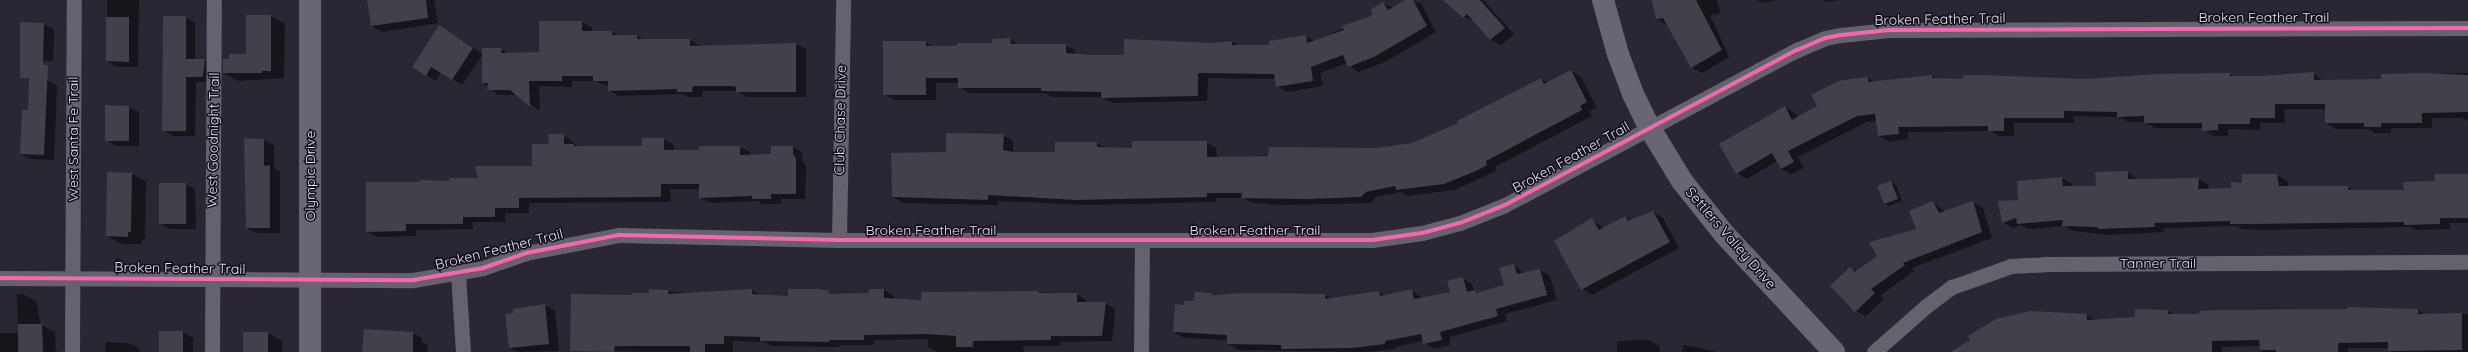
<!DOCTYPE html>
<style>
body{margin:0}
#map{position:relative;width:2468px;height:352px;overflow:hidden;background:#2b2634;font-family:Quicksand,sans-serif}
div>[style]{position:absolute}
.shadow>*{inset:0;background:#0007}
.building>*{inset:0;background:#433f4b}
.street>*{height:15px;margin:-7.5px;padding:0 7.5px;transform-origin:7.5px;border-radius:7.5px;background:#66626d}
.secondary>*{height:22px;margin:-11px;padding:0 11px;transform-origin:11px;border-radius:11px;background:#696572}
.cycleway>*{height:4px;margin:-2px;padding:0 2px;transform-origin:2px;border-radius:2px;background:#f766af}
span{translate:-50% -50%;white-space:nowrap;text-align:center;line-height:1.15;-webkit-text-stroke:3px #100c18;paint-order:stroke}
.street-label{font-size:14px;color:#e7e2f4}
</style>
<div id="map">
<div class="shadow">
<i style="clip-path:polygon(107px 0,139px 0,138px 67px,117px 67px,107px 61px)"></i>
<i style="clip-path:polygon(368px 0,434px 0,438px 23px,382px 32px,372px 26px)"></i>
<i style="clip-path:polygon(1407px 0,1421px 3px,1436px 32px,1385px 62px,1358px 72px,1347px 63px,1320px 73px,1323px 86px,1287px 92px,1277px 86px,1276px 79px,1208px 78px,1207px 101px,1112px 103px,1101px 97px,1052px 97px,1045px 93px,969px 93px,959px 87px,959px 83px,936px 83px,936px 100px,894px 100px,884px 94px,925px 42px,934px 47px,958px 47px,993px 44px,993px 40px,1010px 39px,1019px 45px,1065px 45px,1075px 50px,1075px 55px,1090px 56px,1125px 56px,1232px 42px,1238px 46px,1270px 46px,1306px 36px,1314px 41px,1375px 15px,1383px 3px,1393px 8px)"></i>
<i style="clip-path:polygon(1445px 0,1483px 0,1514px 34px,1501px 45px,1491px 40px,1475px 21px,1464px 17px)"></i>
<i style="clip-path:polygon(1663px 0,1717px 0,1720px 13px,1710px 15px,1729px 57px,1702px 73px,1692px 68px,1667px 25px,1657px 19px)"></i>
<i style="clip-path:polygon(1757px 0,1776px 0,1762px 3px)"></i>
<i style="clip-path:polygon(1823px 0,1839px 0,1828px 2px)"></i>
<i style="clip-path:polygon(271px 16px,285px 24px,284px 78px,238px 81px,224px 73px,230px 60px,247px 55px)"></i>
<i style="clip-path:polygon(185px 17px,195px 23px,195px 60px,204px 60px,214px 66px,213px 82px,196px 82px,195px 136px,173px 136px,163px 130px)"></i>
<i style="clip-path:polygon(582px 22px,592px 28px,592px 32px,612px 32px,619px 36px,636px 36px,644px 40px,690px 40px,701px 46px,796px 44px,806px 49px,806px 97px,747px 97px,737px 91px,703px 91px,702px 97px,688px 97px,683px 94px,619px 96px,609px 90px,609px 86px,594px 81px,572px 81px,572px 87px,539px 86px,540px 111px,518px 95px,498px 95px,483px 83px,501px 49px,509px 54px,540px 53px)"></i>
<i style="clip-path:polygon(44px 24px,54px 29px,53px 61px,31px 60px)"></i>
<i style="clip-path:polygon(449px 32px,483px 54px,462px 85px,441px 72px,436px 81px,426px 75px)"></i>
<i style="clip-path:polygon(1571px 71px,1581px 77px,1597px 108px,1589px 111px,1592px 116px,1495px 167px,1497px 170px,1486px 176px,1454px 190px,1407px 196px,1401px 192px,1376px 197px,1371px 203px,1284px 205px,1252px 203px,1244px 198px,1216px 198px,1216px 202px,1087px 205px,998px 201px,998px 205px,903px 203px,893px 197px,947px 153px,1003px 135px,1013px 141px,1013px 152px,1056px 153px,1056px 143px,1097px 143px,1106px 148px,1133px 149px,1206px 142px,1216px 148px,1217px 158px,1376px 149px,1413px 144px,1459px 124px,1541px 79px,1548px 83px)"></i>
<i style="clip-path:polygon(2313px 73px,2323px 81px,2382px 80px,2423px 74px,2468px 73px,2468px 121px,2463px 118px,2432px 118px,2432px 128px,2391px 128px,2391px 133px,2375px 133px,2368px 129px,2336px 129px,2326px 123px,2326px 109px,2284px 109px,2285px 123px,2260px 123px,2260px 130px,2228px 129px,2228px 136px,2213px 136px,2203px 128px,2155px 128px,2145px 122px,2128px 122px,2119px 117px,2073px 116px,2074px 123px,2014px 123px,2014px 136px,1999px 136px,1991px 131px,1908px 132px,1908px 139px,1889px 142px,1879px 136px,1877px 121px,1867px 122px,1798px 157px,1804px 168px,1791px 174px,1781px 169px,1777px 161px,1747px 179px,1737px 173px,1785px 107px,1795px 113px,1798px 118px,1868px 78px,1874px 82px,1932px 76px,1937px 79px,2086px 80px,2230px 74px,2235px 77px,2261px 77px)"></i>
<i style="clip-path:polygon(47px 80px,57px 86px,54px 160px,31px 159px,21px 154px,29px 111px)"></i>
<i style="clip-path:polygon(106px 106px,129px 107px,139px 112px,139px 146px,116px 146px,106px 140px)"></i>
<i style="clip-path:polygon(564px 135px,579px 147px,643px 147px,643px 139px,664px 139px,674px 145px,674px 151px,700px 150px,700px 147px,740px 147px,750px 152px,750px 156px,772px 155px,793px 147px,803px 153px,802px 161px,806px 165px,805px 199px,781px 199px,781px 204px,763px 204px,758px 201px,710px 203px,700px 198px,700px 189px,670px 189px,671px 202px,529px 203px,529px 213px,505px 213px,505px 222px,473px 222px,473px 229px,416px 230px,416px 236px,377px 237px,367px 232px,450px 182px,479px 179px,533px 167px,550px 145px)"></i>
<i style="clip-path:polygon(245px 139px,264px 140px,274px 145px,274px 168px,280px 172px,280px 233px,257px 233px,247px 228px)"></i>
<i style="clip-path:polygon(2128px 172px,2138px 180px,2199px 179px,2209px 185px,2208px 190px,2232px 189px,2277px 175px,2287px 181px,2288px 187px,2347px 187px,2355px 191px,2405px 191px,2468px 175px,2468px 223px,2450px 223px,2450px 229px,2415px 230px,2410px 227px,2261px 230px,2241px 229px,2236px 226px,2164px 228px,2164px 232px,2109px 235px,2073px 231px,2065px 226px,2028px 229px,2021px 225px,2013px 228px,2003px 222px,2019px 201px,2018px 182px,2062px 178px,2072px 184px,2072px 187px,2097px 187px)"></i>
<i style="clip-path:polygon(132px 174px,146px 182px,145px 239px,142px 239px,142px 244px,122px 244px,107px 236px)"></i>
<i style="clip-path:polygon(1891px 182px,1896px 185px,1902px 201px,1889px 206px,1884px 203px)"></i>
<i style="clip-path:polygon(185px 184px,195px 189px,196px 229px,170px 229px,160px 223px)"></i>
<i style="clip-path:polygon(1933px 202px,1945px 212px,1973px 202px,1983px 208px,1992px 238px,1912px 268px,1914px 271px,1881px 295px,1884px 299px,1866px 316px,1856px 311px,1850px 268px,1857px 272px,1917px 230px)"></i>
<i style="clip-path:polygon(1653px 212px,1663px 218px,1679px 248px,1592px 295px,1582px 289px,1592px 220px,1604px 229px,1625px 217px,1632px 221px)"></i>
<i style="clip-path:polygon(1514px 265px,1524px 273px,1540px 270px,1550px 276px,1557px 300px,1505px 314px,1507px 321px,1450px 337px,1450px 345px,1434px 349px,1423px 341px,1395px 347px,1395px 349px,1365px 352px,1238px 350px,1228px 344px,1228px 340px,1184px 338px,1174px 332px,1185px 306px,1212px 294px,1325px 295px,1332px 299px,1379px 292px,1385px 296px,1411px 290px,1422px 298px,1451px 292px,1462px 278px,1472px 284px,1474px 291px,1479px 293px,1505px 286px)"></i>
<i style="clip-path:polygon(650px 290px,700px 294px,752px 290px,761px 296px,789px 297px,829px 292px,833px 295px,870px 294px,884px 290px,894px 296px,894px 300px,922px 301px,1038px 292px,1076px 294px,1086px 300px,1086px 303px,1105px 303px,1115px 309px,1112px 341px,1061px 342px,1061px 346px,1023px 346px,1024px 352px,937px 352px,928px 347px,928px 339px,874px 340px,874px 345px,839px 345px,839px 347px,771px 346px,765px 342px,733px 341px,733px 352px,571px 351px,633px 296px,650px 294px)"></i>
<i style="clip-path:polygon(17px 294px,23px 294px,36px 301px,41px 325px,55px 332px,56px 351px,58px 352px,0 352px,0 333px,18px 333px)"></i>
<i style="clip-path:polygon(545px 305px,555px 311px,559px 351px,517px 352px,510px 348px)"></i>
<i style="clip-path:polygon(2375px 308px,2379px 310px,2417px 310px,2426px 315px,2468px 314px,2468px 352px,2391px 352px,2389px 348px,2348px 348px,2348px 352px,2265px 352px,2261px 350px,2260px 346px,2222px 347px,2222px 352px,1953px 352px,2087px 315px,2097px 321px,2136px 318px,2136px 310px,2168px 311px,2175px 315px,2200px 315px,2222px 310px,2276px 310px,2280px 312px)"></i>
<i style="clip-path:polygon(160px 332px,183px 332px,193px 338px,193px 352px,160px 352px)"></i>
<i style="clip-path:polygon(268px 333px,282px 341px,282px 352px,244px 352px)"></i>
<i style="clip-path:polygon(412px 333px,422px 338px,422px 342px,427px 345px,428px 352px,363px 352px)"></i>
<i style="clip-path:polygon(1649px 340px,1659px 346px,1660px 352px,1617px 352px,1617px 341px)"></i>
<i style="clip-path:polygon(106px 342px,129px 343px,139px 348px,139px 352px,105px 352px)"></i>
<i style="clip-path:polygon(1684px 345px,1717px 352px,1682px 352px)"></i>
</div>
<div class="building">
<i style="clip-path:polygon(367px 0,426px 0,428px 18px,371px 26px)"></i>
<i style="clip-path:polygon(1405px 0,1413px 0,1427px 26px,1374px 57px,1348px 67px,1343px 55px,1311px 67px,1313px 81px,1276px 87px,1274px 74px,1198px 73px,1198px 96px,1101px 98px,1101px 92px,1041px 91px,1041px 88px,958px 88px,958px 78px,926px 78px,926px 95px,883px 95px,883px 41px,926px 41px,926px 46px,957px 46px,957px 43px,992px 43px,992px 39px,1010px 38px,1011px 44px,1066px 44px,1066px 53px,1090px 55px,1124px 55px,1124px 39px,1213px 43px,1232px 41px,1232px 45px,1269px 45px,1269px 41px,1306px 35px,1307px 43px,1344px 30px,1342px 26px,1373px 15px,1370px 10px,1383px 2px,1388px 10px)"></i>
<i style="clip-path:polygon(1443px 0,1480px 0,1505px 28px,1490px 40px,1467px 14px,1463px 18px)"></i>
<i style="clip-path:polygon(1652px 0,1696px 0,1722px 50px,1691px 68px,1663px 18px,1656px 19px)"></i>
<i style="clip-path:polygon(246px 15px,271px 15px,271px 71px,262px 71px,262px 73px,223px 73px,223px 59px,229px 59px,229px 54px,246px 54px)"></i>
<i style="clip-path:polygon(163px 16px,186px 16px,186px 59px,205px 59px,203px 77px,186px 77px,186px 131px,162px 131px)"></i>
<i style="clip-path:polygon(106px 17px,129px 17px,129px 62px,106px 61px)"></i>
<i style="clip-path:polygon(539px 21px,582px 21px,582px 31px,612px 31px,612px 35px,637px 35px,637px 39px,690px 39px,690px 46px,796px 43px,796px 92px,736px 92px,736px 87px,732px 86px,693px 86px,692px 92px,677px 92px,677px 89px,608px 91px,608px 81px,593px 81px,593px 76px,562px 76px,562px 81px,529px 81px,530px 107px,510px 90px,487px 90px,488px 83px,482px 83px,482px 48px,502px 48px,501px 53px,539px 52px)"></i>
<i style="clip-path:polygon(20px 22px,44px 23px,43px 65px,48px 65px,44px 155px,20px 154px,22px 110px,28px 110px,29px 78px,20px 78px)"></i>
<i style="clip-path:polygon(439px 25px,473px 48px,452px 80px,431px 67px,426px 76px,412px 67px)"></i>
<i style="clip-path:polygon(1571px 70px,1587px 102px,1580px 106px,1582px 110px,1486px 161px,1487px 165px,1476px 171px,1444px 184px,1396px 190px,1395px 186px,1366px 192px,1361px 197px,1309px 199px,1241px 198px,1242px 193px,1207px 193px,1207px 197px,1076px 200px,988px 195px,988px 200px,892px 197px,891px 153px,946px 152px,946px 133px,1004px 134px,1003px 150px,1013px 152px,1055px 152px,1055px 142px,1097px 142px,1097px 147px,1132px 148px,1132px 141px,1207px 141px,1207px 157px,1268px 156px,1269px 147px,1376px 148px,1412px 143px,1458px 123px,1457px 121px,1541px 78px,1544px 84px)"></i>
<i style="clip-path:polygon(2314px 72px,2314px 80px,2381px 79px,2381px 74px,2423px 73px,2468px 75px,2468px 112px,2422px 113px,2422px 123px,2381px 123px,2381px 127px,2364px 127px,2364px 123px,2325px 123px,2325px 104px,2275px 104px,2275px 118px,2250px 118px,2250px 124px,2218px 124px,2218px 130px,2202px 131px,2202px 123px,2144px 123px,2144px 116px,2117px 117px,2117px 112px,2064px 111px,2064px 118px,2004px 118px,2004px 131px,1988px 131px,1988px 126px,1898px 127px,1899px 134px,1878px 136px,1875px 114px,1857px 116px,1788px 151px,1794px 162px,1781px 169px,1772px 153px,1736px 174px,1719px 144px,1785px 106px,1792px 120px,1817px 106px,1811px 95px,1838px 81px,1851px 79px,1868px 77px,1868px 82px,1932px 75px,1932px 78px,1963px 79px,1963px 75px,1981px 75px,2086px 79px,2156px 74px,2230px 73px,2230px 76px,2261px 76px)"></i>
<i style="clip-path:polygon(105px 105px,129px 106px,129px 141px,105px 141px)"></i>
<i style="clip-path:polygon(548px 134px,564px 134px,564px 144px,574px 144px,574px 146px,642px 146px,642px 138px,664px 138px,664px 150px,699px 150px,699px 146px,740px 146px,740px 155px,771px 154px,771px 146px,793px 146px,793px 155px,796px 158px,796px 194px,771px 194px,771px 199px,752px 199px,752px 196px,699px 198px,699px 184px,661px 184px,661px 197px,519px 198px,519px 208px,495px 208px,495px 217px,463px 217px,463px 224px,406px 224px,406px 231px,366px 232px,366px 182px,419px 182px,420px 180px,449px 181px,449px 178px,478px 178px,475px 166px,532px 166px,532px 144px,549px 144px)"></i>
<i style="clip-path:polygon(244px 138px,264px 139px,264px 166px,270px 165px,270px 228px,246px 228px)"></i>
<i style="clip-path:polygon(2128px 171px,2128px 179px,2199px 178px,2198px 189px,2231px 188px,2231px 182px,2242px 183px,2242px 174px,2277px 174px,2279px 186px,2348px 186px,2348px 190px,2404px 190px,2403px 182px,2435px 181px,2435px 174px,2468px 174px,2468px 218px,2440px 218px,2440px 224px,2404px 225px,2404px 222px,2250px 224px,2230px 224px,2230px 221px,2154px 223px,2155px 227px,2098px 229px,2097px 227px,2062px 226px,2063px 220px,2017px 224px,2016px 218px,2002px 223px,1998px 201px,2018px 200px,2017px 181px,2062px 177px,2063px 186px,2096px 186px,2095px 172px)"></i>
<i style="clip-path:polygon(107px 172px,132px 173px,131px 232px,128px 232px,128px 237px,106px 236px)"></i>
<i style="clip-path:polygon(1891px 181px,1898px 199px,1884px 204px,1877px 186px)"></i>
<i style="clip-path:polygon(159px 183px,186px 183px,186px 224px,159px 224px)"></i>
<i style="clip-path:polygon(1933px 201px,1939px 213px,1973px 201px,1982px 232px,1903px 263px,1905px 265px,1871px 289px,1875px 293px,1855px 312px,1830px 286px,1850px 267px,1855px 272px,1877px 256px,1869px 242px,1916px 229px,1909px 211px)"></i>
<i style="clip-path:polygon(1653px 211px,1670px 242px,1581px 290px,1554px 241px,1592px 218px,1599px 230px,1625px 216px,1628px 221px)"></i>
<i style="clip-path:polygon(1514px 264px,1517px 274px,1540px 269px,1547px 295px,1496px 309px,1498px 316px,1440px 332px,1442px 340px,1423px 344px,1421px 334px,1385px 341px,1385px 344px,1352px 348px,1281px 349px,1281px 345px,1227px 344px,1227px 335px,1173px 332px,1175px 304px,1184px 305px,1184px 301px,1194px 301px,1195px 292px,1212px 293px,1212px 295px,1243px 293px,1325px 294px,1325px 299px,1379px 291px,1380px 296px,1412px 289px,1414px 299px,1450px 292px,1447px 281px,1463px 277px,1467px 292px,1476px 290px,1476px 293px,1504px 285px,1499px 268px)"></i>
<i style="clip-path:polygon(649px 289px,668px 290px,668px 294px,752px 289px,752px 294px,788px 296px,788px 289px,818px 289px,829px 291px,829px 294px,869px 293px,869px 289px,884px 289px,884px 298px,921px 300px,922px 292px,1038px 291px,1039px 293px,1077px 293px,1077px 302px,1106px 302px,1102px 336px,1051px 336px,1051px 340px,973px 341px,973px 347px,956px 347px,956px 336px,927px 334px,864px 335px,864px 340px,829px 340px,829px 342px,760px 341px,760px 337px,724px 336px,724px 344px,705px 344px,705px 352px,690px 352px,690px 346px,615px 346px,614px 352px,570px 351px,571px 294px,632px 295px,632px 293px,649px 293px)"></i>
<i style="clip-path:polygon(545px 304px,549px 344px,509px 348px,505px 314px,513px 313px,513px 309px)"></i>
<i style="clip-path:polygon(2347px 307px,2418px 309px,2418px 314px,2462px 313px,2462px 350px,2388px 351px,2388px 342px,2338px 343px,2338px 352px,2276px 352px,2276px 350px,2260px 350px,2259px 340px,2212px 341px,2212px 352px,1951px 352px,1970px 340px,1968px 336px,1996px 319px,2030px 311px,2087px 314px,2087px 320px,2135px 317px,2135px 309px,2168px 310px,2168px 314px,2199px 314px,2200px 311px,2222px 310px,2347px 309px)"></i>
<i style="clip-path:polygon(18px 324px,42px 324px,43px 352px,18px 352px)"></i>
<i style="clip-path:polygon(364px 329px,413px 332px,413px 352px,362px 352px)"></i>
<i style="clip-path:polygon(159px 331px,183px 331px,183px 352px,159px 352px)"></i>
<i style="clip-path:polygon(243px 332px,268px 332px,268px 352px,243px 352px)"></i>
</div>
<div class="street">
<i style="left:839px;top:240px;width:240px;rotate:-89deg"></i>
<i style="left:458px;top:273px;width:79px;rotate:86.4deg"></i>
<i style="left:0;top:278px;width:413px;rotate:0.3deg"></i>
<i style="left:413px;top:280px;width:71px;rotate:-9.7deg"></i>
<i style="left:483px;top:268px;width:46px;rotate:-19.2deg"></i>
<i style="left:526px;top:253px;width:95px;rotate:-11deg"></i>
<i style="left:619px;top:235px;width:220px;rotate:1.3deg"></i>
<i style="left:839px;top:240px;width:533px"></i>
<i style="left:1372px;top:240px;width:50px;rotate:-8deg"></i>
<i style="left:1422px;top:233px;width:39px;rotate:-15deg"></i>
<i style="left:1460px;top:223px;width:48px;rotate:-21.8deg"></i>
<i style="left:1505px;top:205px;width:331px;rotate:-28deg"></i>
<i style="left:1797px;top:50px;width:30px;rotate:-23deg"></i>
<i style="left:1825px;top:38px;width:16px;rotate:-11deg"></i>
<i style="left:1841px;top:35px;width:48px;rotate:-5.9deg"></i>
<i style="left:1889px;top:30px;width:579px;rotate:-0.2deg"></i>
<i style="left:72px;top:352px;width:352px;rotate:-89.7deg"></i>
<i style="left:212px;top:352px;width:352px;rotate:-89.7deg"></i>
<i style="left:1141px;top:352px;width:110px;rotate:-89.5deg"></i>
<i style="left:1874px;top:352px;width:68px;rotate:-41.4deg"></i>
<i style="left:1925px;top:307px;width:34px;rotate:-37deg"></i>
<i style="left:1952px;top:287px;width:63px;rotate:-19.6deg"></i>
<i style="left:2011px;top:266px;width:35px;rotate:-3deg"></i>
<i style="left:2046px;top:264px;width:422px;rotate:-0.3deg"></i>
</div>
<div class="secondary">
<i style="left:1603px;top:0;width:56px;rotate:74.5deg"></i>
<i style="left:1618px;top:54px;width:43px;rotate:69.4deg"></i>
<i style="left:1633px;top:94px;width:37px;rotate:64deg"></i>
<i style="left:1649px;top:127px;width:63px;rotate:58.6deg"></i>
<i style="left:1682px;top:181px;width:69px;rotate:51.5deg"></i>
<i style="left:1725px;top:235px;width:160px;rotate:47deg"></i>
<i style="left:310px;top:352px;width:352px;rotate:-90deg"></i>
</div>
<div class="cycleway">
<i style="left:0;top:278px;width:413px;rotate:0.3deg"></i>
<i style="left:413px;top:280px;width:71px;rotate:-9.7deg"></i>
<i style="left:483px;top:268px;width:46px;rotate:-19.2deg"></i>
<i style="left:526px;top:253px;width:95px;rotate:-11deg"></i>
<i style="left:619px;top:235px;width:220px;rotate:1.3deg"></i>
<i style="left:839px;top:240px;width:533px"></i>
<i style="left:1372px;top:240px;width:50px;rotate:-8deg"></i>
<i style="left:1422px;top:233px;width:39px;rotate:-15deg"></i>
<i style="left:1460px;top:223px;width:48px;rotate:-21.8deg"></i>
<i style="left:1505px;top:205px;width:331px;rotate:-28deg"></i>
<i style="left:1797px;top:50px;width:30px;rotate:-23deg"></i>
<i style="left:1825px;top:38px;width:16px;rotate:-11deg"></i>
<i style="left:1841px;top:35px;width:48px;rotate:-5.9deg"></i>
<i style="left:1889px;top:30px;width:579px;rotate:-0.2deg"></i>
</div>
<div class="street-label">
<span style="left:2264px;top:17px">Broken Feather Trail</span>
<span style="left:1940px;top:19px;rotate:-1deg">Broken Feather Trail</span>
<span style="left:840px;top:120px;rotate:-89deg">Club Chase Drive</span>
<span style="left:73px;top:139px;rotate:-90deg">West Santa Fe Trail</span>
<span style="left:213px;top:140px;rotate:-89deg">West Goodnight Trail</span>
<span style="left:1571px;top:157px;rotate:-29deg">Broken Feather Trail</span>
<span style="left:310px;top:176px;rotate:-90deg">Olympic Drive</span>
<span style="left:931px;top:230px">Broken Feather Trail</span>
<span style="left:1255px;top:230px">Broken Feather Trail</span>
<span style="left:1731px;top:238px;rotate:49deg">Settlers Valley Drive</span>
<span style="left:499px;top:249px;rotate:-14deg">Broken Feather Trail</span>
<span style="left:2158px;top:263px">Tanner Trail</span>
<span style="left:180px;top:268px;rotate:1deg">Broken Feather Trail</span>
</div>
</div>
